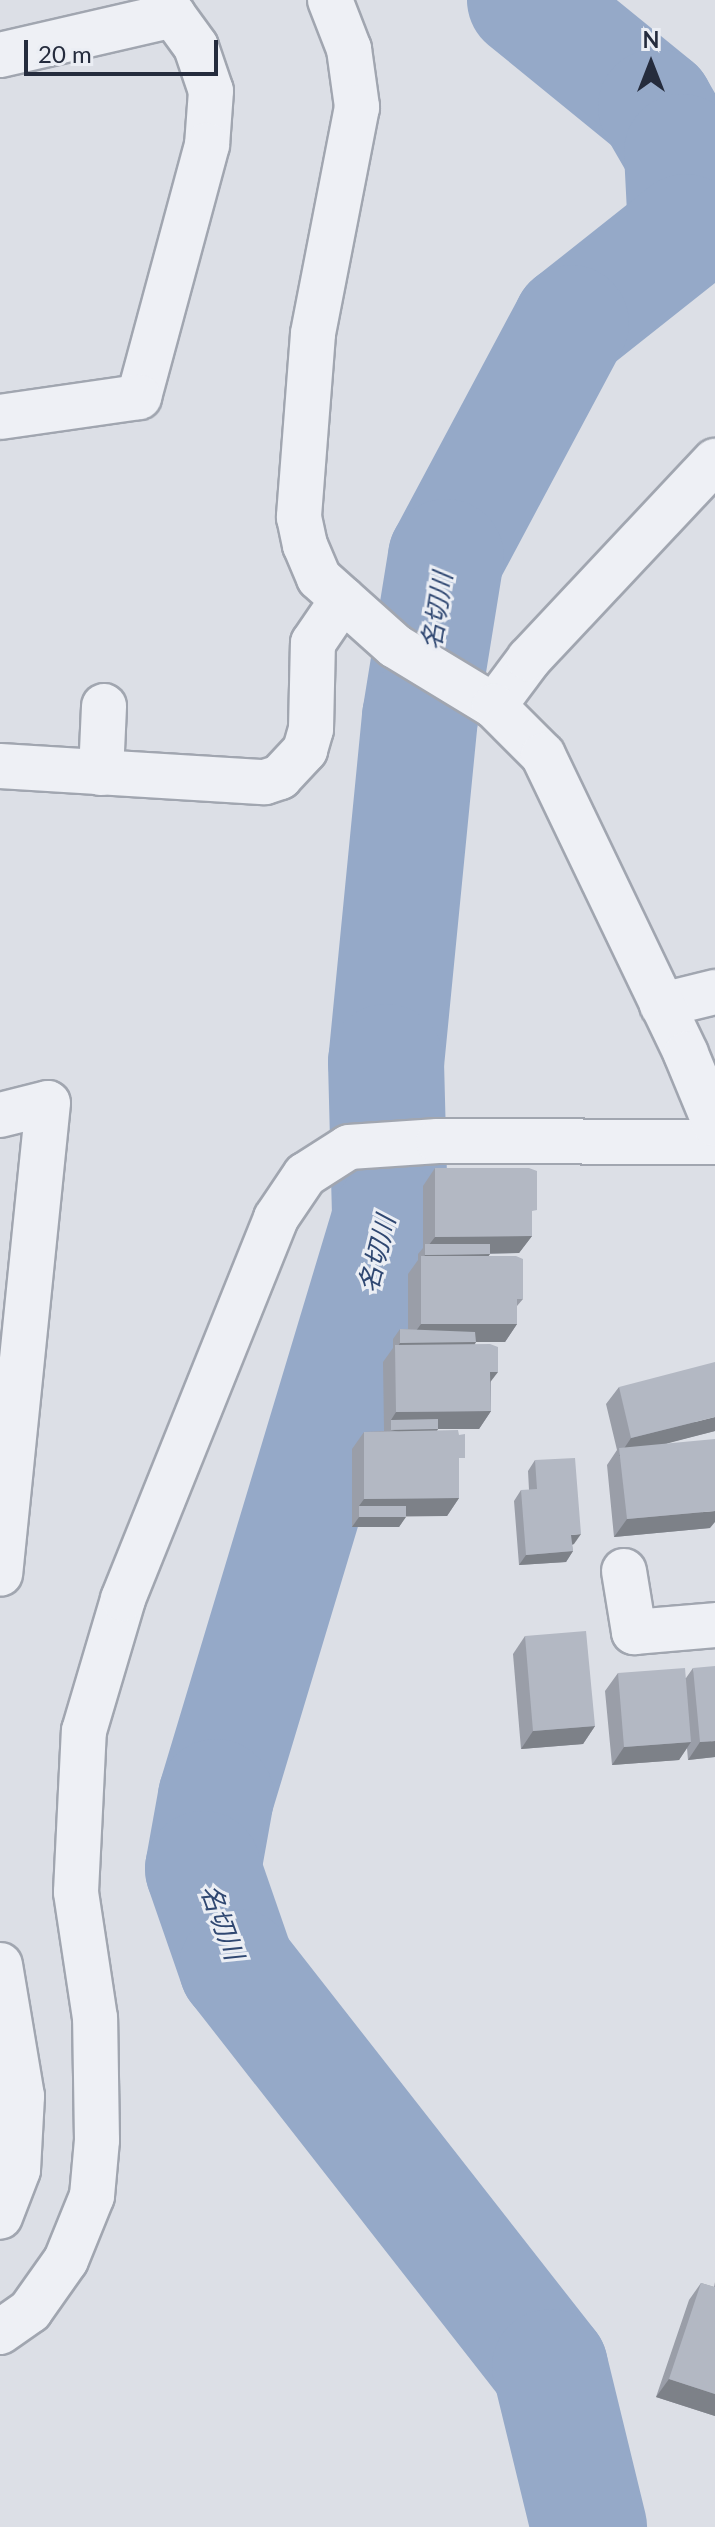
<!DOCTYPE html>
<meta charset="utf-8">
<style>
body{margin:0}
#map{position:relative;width:715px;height:2527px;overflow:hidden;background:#dcdfe6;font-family:Lato,"Noto Sans JP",sans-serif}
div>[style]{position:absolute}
.river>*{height:116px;margin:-58px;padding:0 58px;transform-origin:58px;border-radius:58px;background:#95a9c8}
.roads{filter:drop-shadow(2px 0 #a1a6b0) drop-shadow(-2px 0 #a1a6b0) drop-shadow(0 2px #a1a6b0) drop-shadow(0 -2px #a1a6b0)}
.minor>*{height:44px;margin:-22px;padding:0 22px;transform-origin:22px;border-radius:22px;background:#eef0f5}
.tertiary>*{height:44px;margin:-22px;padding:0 22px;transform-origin:22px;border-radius:22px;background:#eef0f5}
.wall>*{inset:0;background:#9a9ea8}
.shaded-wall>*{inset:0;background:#7d8188}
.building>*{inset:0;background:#b3b8c3}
span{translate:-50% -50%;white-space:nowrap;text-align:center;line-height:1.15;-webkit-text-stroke:6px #ebeef4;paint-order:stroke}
.water-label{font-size:26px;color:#2f4771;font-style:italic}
.north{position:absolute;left:611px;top:24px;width:80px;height:80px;-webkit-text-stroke:6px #ebeef4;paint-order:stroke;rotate:0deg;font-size:22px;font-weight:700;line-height:32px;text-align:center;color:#252c3d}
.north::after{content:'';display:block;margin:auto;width:28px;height:36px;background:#252c3d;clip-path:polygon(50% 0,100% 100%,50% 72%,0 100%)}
.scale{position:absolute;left:24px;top:40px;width:194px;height:36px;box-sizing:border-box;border:4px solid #252c3d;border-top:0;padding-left:10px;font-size:24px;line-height:28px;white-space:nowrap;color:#252c3d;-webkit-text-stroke:6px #ebeef4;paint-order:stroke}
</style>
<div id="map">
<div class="river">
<i style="left:525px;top:0;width:169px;rotate:39.2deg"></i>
<i style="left:656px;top:107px;width:52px;rotate:60deg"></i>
<i style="left:682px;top:152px;width:80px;rotate:87.1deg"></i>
<i style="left:686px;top:232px;width:147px;rotate:141.6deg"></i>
<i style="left:571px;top:323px;width:265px;rotate:118.1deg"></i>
<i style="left:446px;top:557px;width:162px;rotate:99.2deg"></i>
<i style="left:420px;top:717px;width:347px;rotate:95.6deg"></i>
<i style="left:386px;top:1062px;width:157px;rotate:88.5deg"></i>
<i style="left:390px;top:1219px;width:604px;rotate:106.75deg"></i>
<i style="left:216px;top:1797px;width:73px;rotate:100.2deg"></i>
<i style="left:203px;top:1869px;width:104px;rotate:70.9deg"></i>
<i style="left:237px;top:1967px;width:508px;rotate:51.96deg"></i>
<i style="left:550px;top:2367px;width:165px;rotate:76.3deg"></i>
</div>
<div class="roads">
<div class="minor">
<i style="left:0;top:55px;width:178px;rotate:-13deg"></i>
<i style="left:173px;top:15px;width:39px;rotate:54deg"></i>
<i style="left:196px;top:47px;width:46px;rotate:71.2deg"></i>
<i style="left:211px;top:91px;width:54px;rotate:94.2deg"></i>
<i style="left:207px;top:145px;width:261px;rotate:105.1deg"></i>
<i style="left:139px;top:397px;width:140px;rotate:171.8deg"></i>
<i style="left:494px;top:706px;width:59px;rotate:-53.3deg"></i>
<i style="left:529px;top:659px;width:272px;rotate:-46.8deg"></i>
<i style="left:0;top:766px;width:265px;rotate:3.5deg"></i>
<i style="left:265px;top:782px;width:16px;rotate:-18deg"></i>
<i style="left:280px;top:777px;width:37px;rotate:-47deg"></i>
<i style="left:305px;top:750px;width:22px;rotate:-74deg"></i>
<i style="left:311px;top:729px;width:86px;rotate:-88.7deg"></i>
<i style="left:313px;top:643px;width:53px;rotate:-55.7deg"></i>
<i style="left:101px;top:773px;width:67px;rotate:-87.4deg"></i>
<i style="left:662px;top:1005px;width:55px;rotate:-13.8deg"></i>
<i style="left:0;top:1115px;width:49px;rotate:-14deg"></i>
<i style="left:48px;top:1103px;width:473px;rotate:95.8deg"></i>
<i style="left:624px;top:1571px;width:62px;rotate:80.7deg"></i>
<i style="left:634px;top:1632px;width:81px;rotate:-4.9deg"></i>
<i style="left:0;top:1965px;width:133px;rotate:80.5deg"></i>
<i style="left:22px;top:2096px;width:74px;rotate:93.1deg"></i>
<i style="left:18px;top:2170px;width:50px;rotate:111deg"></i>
<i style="left:0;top:2332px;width:37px;rotate:-35deg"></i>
<i style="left:30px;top:2311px;width:62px;rotate:-54.8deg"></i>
<i style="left:66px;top:2260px;width:69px;rotate:-67.9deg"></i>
<i style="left:92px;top:2196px;width:56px;rotate:-84.9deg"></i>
<i style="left:97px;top:2140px;width:122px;rotate:-90.9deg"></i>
<i style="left:95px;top:2018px;width:127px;rotate:-98.6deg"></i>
<i style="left:76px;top:1892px;width:161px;rotate:-87.2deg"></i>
<i style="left:84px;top:1731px;width:138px;rotate:-73.5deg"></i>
<i style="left:123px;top:1599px;width:411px;rotate:-68.1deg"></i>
<i style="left:276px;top:1218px;width:52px;rotate:-56deg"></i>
<i style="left:305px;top:1175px;width:52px;rotate:-32.5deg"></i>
<i style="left:349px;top:1147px;width:89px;rotate:-3.9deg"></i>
<i style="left:438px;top:1141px;width:277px;rotate:0.2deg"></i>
</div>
<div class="tertiary">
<i style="left:330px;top:0;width:53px;rotate:68.8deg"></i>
<i style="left:349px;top:49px;width:59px;rotate:82.1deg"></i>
<i style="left:357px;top:107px;width:231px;rotate:101deg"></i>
<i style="left:313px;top:334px;width:184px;rotate:94.4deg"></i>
<i style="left:299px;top:517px;width:29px;rotate:78deg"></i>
<i style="left:305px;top:545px;width:36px;rotate:67deg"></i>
<i style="left:319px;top:578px;width:102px;rotate:41.8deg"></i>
<i style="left:395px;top:646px;width:116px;rotate:31.2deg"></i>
<i style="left:494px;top:706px;width:69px;rotate:45deg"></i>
<i style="left:543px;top:755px;width:331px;rotate:64.4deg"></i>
<i style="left:686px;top:1054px;width:76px;rotate:67.5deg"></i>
</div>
</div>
<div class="wall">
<i style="clip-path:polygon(435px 1168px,532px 1218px,532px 1236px,519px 1253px,490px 1254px,488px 1256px,523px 1299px,517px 1306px,517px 1324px,505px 1342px,476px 1342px,475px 1344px,491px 1382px,491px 1411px,479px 1429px,438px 1429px,437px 1431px,459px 1467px,459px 1498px,447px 1516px,406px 1516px,399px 1527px,352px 1527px,352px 1449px,364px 1432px,384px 1431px,383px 1362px,393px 1348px,393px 1339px,400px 1329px,408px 1329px,408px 1274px,418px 1260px,418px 1254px,423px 1248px,423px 1186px)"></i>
<i style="clip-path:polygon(619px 1387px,715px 1431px,667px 1443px,710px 1528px,614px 1537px,607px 1465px,617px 1450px,606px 1404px)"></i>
<i style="clip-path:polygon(535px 1460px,574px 1544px,572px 1545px,573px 1551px,566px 1562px,519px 1565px,514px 1501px,521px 1490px,529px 1490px,528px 1471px)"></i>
<i style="clip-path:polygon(525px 1636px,595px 1726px,583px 1744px,521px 1749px,513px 1654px)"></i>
<i style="clip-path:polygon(693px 1668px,715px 1757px,688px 1760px,687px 1748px,679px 1760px,612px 1765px,605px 1691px,618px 1673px,686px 1678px)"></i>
<i style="clip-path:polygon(715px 2282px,715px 2416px,656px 2397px,689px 2300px,701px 2283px,714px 2287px)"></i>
</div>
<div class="shaded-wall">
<i style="clip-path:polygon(532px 1236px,519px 1253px,425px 1254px,425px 1250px,435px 1237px)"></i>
<i style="clip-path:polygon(490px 1254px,483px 1264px,421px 1262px,425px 1255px)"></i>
<i style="clip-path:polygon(421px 1324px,517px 1324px,505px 1342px,476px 1342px,469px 1352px,396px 1349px,400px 1343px,408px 1342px)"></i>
<i style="clip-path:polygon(490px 1372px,498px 1372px,485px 1389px)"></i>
<i style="clip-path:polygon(491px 1411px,479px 1429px,438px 1429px,431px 1440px,391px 1430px,391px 1420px,396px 1412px)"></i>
<i style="clip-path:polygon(715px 1417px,715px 1431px,619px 1456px,631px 1438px)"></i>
<i style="clip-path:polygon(459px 1498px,447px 1516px,359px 1517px,359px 1506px,364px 1499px)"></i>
<i style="clip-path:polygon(715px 1511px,715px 1522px,710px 1528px,614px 1537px,627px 1519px)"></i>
<i style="clip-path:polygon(359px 1517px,406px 1517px,399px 1527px,352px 1527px)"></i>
<i style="clip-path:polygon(581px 1534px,574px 1544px,564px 1546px,571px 1535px)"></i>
<i style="clip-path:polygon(573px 1551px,566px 1562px,519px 1565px,526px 1555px)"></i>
<i style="clip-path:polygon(595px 1726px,583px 1744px,521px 1749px,533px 1731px)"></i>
<i style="clip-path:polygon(715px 1741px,715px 1757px,688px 1760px,700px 1742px)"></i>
<i style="clip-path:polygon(691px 1742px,679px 1760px,612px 1765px,624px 1747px)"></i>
<i style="clip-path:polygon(669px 2379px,715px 2394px,715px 2416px,656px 2397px)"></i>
</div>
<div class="building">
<i style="clip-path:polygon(435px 1168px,529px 1168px,537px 1171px,537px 1210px,532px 1211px,532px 1236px,435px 1237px)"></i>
<i style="clip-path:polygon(425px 1244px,490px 1244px,490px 1254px,425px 1255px)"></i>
<i style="clip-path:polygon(421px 1256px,516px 1256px,523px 1259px,523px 1299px,517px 1299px,517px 1324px,421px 1324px)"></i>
<i style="clip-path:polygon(400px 1329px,475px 1332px,476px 1342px,400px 1343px)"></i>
<i style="clip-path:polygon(490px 1344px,498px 1347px,498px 1372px,490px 1372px,491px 1411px,396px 1412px,395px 1345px)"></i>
<i style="clip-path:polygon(715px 1362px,715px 1417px,631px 1438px,619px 1387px)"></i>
<i style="clip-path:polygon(438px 1419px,438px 1429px,391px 1430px,391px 1420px)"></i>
<i style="clip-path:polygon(458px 1430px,459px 1435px,465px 1434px,465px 1458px,459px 1458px,459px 1498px,364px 1499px,364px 1432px)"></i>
<i style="clip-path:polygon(715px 1439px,715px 1511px,627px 1519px,619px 1448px)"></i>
<i style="clip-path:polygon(575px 1458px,581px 1534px,571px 1535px,573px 1551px,526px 1555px,521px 1490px,537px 1489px,535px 1460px)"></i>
<i style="clip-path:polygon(359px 1506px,406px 1506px,406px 1517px,359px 1517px)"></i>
<i style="clip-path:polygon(586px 1631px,595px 1726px,533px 1731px,525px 1636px)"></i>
<i style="clip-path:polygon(715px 1666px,715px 1741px,700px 1742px,693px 1668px)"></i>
<i style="clip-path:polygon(685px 1668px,691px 1742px,624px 1747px,618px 1673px)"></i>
<i style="clip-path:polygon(701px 2283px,715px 2287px,715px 2394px,669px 2379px)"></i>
</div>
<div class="water-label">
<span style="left:437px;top:611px;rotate:-81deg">名切川</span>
<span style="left:377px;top:1254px;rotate:-76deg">名切川</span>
<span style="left:222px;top:1922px;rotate:70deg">名切川</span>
</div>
<div class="north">N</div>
<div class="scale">20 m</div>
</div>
